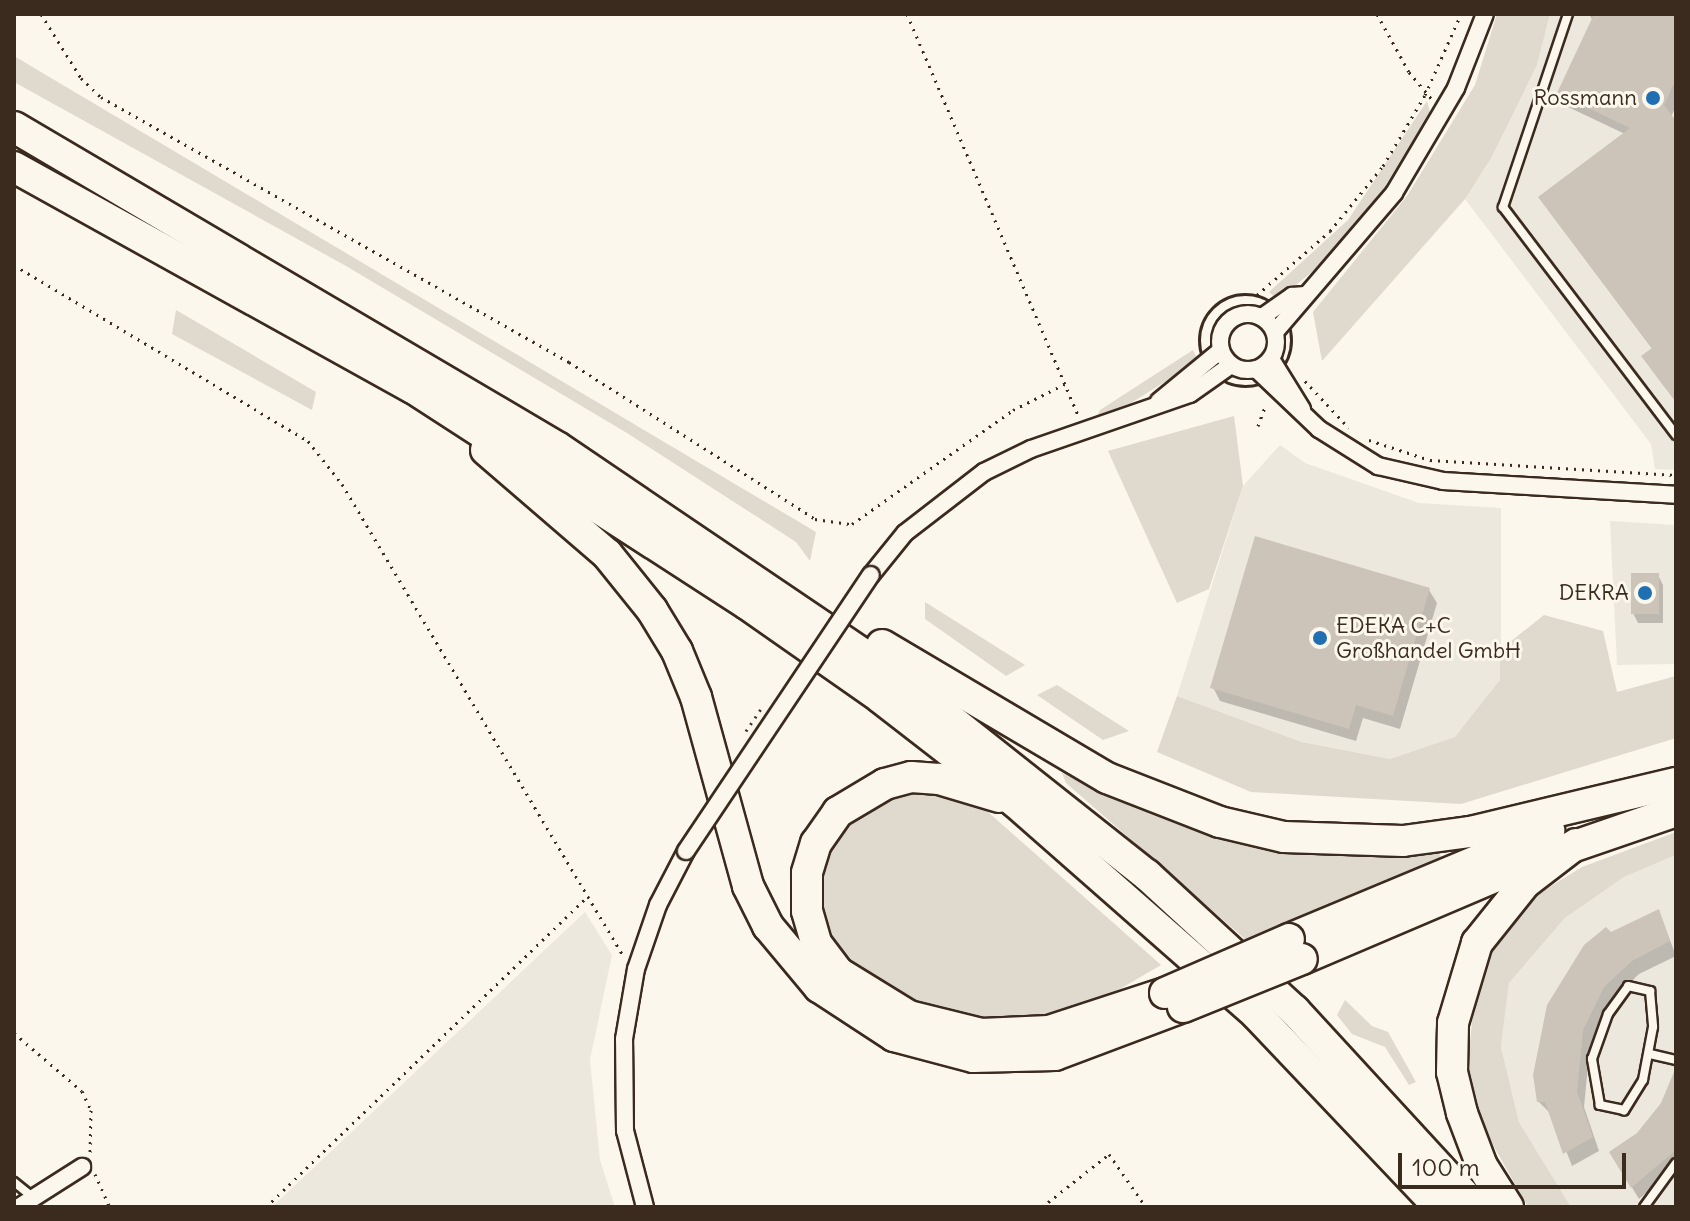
<!DOCTYPE html>
<meta charset="utf-8">
<style>
body{margin:0}
#map{position:relative;width:1690px;height:1221px;overflow:hidden;background:#fbf7ec;font-family:Delius,sans-serif}
div>[style]{position:absolute}
.built>*{inset:0;background:#ede8dd}
.green>*{inset:0;background:#dfd9ce}
.shadow>*{inset:0;background:#0003}
.building>*{inset:0;background:#ccc4b9}
.path>*{height:3px;margin-top:-1.5px;transform-origin:0;background:repeating-linear-gradient(90deg,#3b2a1e 0 2px,transparent 0 8px)}
.path>.ring{margin:-1.5px;padding:0;box-sizing:content-box;background:none;border:3px solid #3b2a1e;border-radius:50%}
.roads{filter:drop-shadow(2px 0 #3b2a1e) drop-shadow(-2px 0 #3b2a1e) drop-shadow(0 2px #3b2a1e) drop-shadow(0 -2px #3b2a1e)}
.lane>*{height:8px;margin:-4px;padding:0 4px;transform-origin:4px;border-radius:4px;background:#fbf7ec}
.street>*{height:16px;margin:-8px;padding:0 8px;transform-origin:8px;border-radius:8px;background:#fbf7ec}
.street>.ring{margin:-8px;padding:0;box-sizing:content-box;background:none;border:16px solid #fbf7ec;border-radius:50%}
.highway>*{height:30px;margin:-15px;padding:0 15px;transform-origin:15px;border-radius:15px;background:#fbf7ec}
.path-bridge>*{height:3px;margin-top:-1.5px;transform-origin:0;background:repeating-linear-gradient(90deg,#3b2a1e 0 2px,transparent 0 8px)}
.bridges{filter:drop-shadow(2px 0 #3b2a1e) drop-shadow(-2px 0 #3b2a1e) drop-shadow(0 2px #3b2a1e) drop-shadow(0 -2px #3b2a1e)}
.street-bridge>*{height:16px;margin:-8px;padding:0 8px;transform-origin:8px;border-radius:8px;background:#fbf7ec}
.highway-bridge>*{height:30px;margin:-15px;padding:0 15px;transform-origin:15px;border-radius:15px;background:#fbf7ec}
.dots>*{width:22px;height:22px;translate:-50% -50%;box-sizing:border-box;border:4px solid #fbf7ec;border-radius:50%}
span{translate:-50% -50%;white-space:nowrap;text-align:center;line-height:1.15;-webkit-text-stroke:6px #fbf7ec;paint-order:stroke}
.poi-label{font-size:22px;color:#3b2a1e}
.right{translate:-100% -50%;text-align:right}
.left{translate:0 -50%;text-align:left}
.frame{position:absolute;inset:0;border:16px solid #3b2a1e;pointer-events:none}
.scale{position:absolute;left:1398px;top:1153px;width:228px;height:36px;box-sizing:border-box;border:4px solid #3b2a1e;border-top:0;padding-left:10px;font-size:24px;line-height:28px;white-space:nowrap;color:#3b2a1e;-webkit-text-stroke:6px #fbf7ec;paint-order:stroke}
</style>
<div id="map">
<div class="built">
<i style="clip-path:polygon(1550px 14px,1676px 14px,1676px 470px,1655px 469px,1651px 444px,1465px 199px,1537px 65px)"></i>
<i style="clip-path:polygon(1280px 445px,1305px 463px,1419px 503px,1501px 508px,1501px 680px,1456px 737px,1390px 759px,1302px 742px,1177px 696px,1243px 486px)"></i>
<i style="clip-path:polygon(1610px 521px,1676px 525px,1676px 664px,1617px 665px)"></i>
<i style="clip-path:polygon(1676px 855px,1676px 1207px,1571px 1207px,1519px 1122px,1501px 1047px,1509px 983px,1565px 918px,1624px 877px)"></i>
<i style="clip-path:polygon(585px 912px,612px 955px,590px 1060px,600px 1160px,615px 1207px,272px 1207px)"></i>
</div>
<div class="green">
<i style="clip-path:polygon(1497px 14px,1550px 14px,1537px 65px,1491px 158px,1465px 199px,1322px 361px,1313px 312px,1407px 196px,1475px 85px)"></i>
<i style="clip-path:polygon(14px 56px,816px 532px,810px 561px,796px 542px,627px 433px,346px 266px,14px 82px)"></i>
<i style="clip-path:polygon(1427px 101px,1431px 116px,1367px 217px,1337px 251px,1278px 300px,1269px 292px,1348px 220px)"></i>
<i style="clip-path:polygon(176px 310px,316px 392px,312px 410px,172px 334px)"></i>
<i style="clip-path:polygon(1193px 350px,1198px 361px,1131px 403px,1096px 418px,1100px 410px)"></i>
<i style="clip-path:polygon(1234px 416px,1243px 486px,1209px 589px,1177px 603px,1108px 451px)"></i>
<i style="clip-path:polygon(925px 602px,1025px 665px,1006px 676px,925px 619px)"></i>
<i style="clip-path:polygon(1544px 615px,1603px 631px,1617px 692px,1676px 676px,1676px 738px,1461px 804px,1251px 792px,1157px 752px,1177px 696px,1302px 742px,1390px 759px,1455px 737px,1500px 680px,1500px 650px)"></i>
<i style="clip-path:polygon(1057px 685px,1129px 731px,1103px 740px,1037px 695px)"></i>
<i style="clip-path:polygon(1062px 773px,1149px 813px,1238px 838px,1325px 855px,1435px 849px,1443px 859px,1245px 939px,1066px 783px)"></i>
<i style="clip-path:polygon(938px 789px,988px 812px,1161px 965px,1089px 1007px,1004px 1023px,932px 1009px,858px 973px,818px 914px,821px 845px,883px 792px)"></i>
<i style="clip-path:polygon(1676px 832px,1676px 855px,1624px 877px,1565px 918px,1509px 983px,1501px 1047px,1519px 1122px,1571px 1207px,1528px 1207px,1484px 1129px,1468px 1065px,1474px 999px,1489px 950px,1535px 896px,1582px 867px)"></i>
<i style="clip-path:polygon(1345px 1000px,1372px 1026px,1388px 1032px,1416px 1082px,1409px 1085px,1385px 1047px,1352px 1034px,1337px 1015px)"></i>
</div>
<div class="shadow">
<i style="clip-path:polygon(1589px 14px,1676px 14px,1676px 106px,1671px 117px,1676px 124px,1676px 402px,1651px 369px,1653px 350px,1548px 210px,1625px 134px,1566px 106px,1559px 93px,1593px 21px)"></i>
<i style="clip-path:polygon(1658px 575px,1663px 585px,1663px 623px,1638px 623px,1633px 613px)"></i>
<i style="clip-path:polygon(1429px 590px,1437px 603px,1400px 729px,1363px 718px,1356px 741px,1220px 701px,1213px 687px)"></i>
<i style="clip-path:polygon(1659px 911px,1676px 956px,1639px 974px,1611px 1001px,1590px 1045px,1584px 1107px,1599px 1151px,1572px 1166px,1552px 1115px,1539px 1102px,1610px 934px)"></i>
<i style="clip-path:polygon(1676px 1074px,1676px 1166px,1639px 1199px,1611px 1153px,1638px 1134px,1662px 1104px)"></i>
</div>
<div class="building">
<i style="clip-path:polygon(1594px 14px,1676px 14px,1676px 79px,1664px 105px,1676px 121px,1676px 402px,1641px 356px,1652px 348px,1538px 197px,1630px 128px,1557px 93px)"></i>
<i style="clip-path:polygon(1255px 536px,1430px 588px,1393px 716px,1356px 705px,1349px 729px,1210px 688px)"></i>
<i style="clip-path:polygon(1631px 573px,1659px 573px,1659px 614px,1631px 614px)"></i>
<i style="clip-path:polygon(1659px 909px,1670px 941px,1632px 961px,1604px 987px,1583px 1030px,1577px 1092px,1593px 1137px,1563px 1154px,1545px 1102px,1537px 1102px,1533px 1075px,1547px 1005px,1584px 945px,1606px 927px,1611px 932px)"></i>
<i style="clip-path:polygon(1676px 1067px,1676px 1150px,1631px 1188px,1609px 1152px,1637px 1133px,1661px 1103px)"></i>
</div>
<div class="path">
<i style="left:41px;top:14px;width:75px;rotate:58deg"></i>
<i style="left:81px;top:78px;width:28px;rotate:44deg"></i>
<i style="left:101px;top:97px;width:538px;rotate:29.52deg"></i>
<i style="left:569px;top:362px;width:292px;rotate:32.5deg"></i>
<i style="left:815px;top:519px;width:37px;rotate:8deg"></i>
<i style="left:852px;top:524px;width:197px;rotate:-35.3deg"></i>
<i style="left:1013px;top:410px;width:58px;rotate:-26.6deg"></i>
<i style="left:907px;top:14px;width:436px;rotate:66.9deg"></i>
<i style="left:1377px;top:14px;width:66px;rotate:61.1deg"></i>
<i style="left:1409px;top:72px;width:35px;rotate:50deg"></i>
<i style="left:14px;top:265px;width:343px;rotate:30.9deg"></i>
<i style="left:308px;top:441px;width:55px;rotate:51.7deg"></i>
<i style="left:342px;top:484px;width:551px;rotate:59.2deg"></i>
<i class="ring" style="left:1199px;top:294px;width:89px;height:89px"></i>
<i style="left:1257px;top:295px;width:97px;rotate:-41.2deg"></i>
<i style="left:1330px;top:231px;width:84px;rotate:-50.8deg"></i>
<i style="left:1383px;top:166px;width:82px;rotate:-59.4deg"></i>
<i style="left:1425px;top:95px;width:89px;rotate:-66deg"></i>
<i style="left:1305px;top:381px;width:64px;rotate:46.9deg"></i>
<i style="left:1258px;top:426px;width:23px;rotate:-70deg"></i>
<i style="left:1369px;top:440px;width:64px;rotate:18.2deg"></i>
<i style="left:1430px;top:460px;width:246px;rotate:3.5deg"></i>
<i style="left:14px;top:1033px;width:89px;rotate:40.5deg"></i>
<i style="left:82px;top:1091px;width:21px;rotate:65deg"></i>
<i style="left:91px;top:1110px;width:45px;rotate:91.3deg"></i>
<i style="left:95px;top:1174px;width:36px;rotate:66deg"></i>
<i style="left:266px;top:1207px;width:443px;rotate:-44deg"></i>
<i style="left:1042px;top:1207px;width:85px;rotate:-38.3deg"></i>
<i style="left:1109px;top:1154px;width:65px;rotate:55.1deg"></i>
</div>
<div class="roads">
<div class="lane">
<i style="left:1568px;top:14px;width:204px;rotate:108.6deg"></i>
<i style="left:1503px;top:207px;width:286px;rotate:52.8deg"></i>
<i style="left:1628px;top:986px;width:23px;rotate:13deg"></i>
<i style="left:1650px;top:991px;width:36px;rotate:85deg"></i>
<i style="left:1653px;top:1027px;width:54px;rotate:100.7deg"></i>
<i style="left:1643px;top:1080px;width:36px;rotate:122deg"></i>
<i style="left:1624px;top:1110px;width:25px;rotate:-168deg"></i>
<i style="left:1600px;top:1105px;width:47px;rotate:-99.9deg"></i>
<i style="left:1592px;top:1059px;width:48px;rotate:-70.4deg"></i>
<i style="left:1608px;top:1014px;width:34px;rotate:-54deg"></i>
<i style="left:1650px;top:1054px;width:27px;rotate:13deg"></i>
<i style="left:14px;top:1182px;width:26px;rotate:39deg"></i>
<i style="left:1644px;top:1207px;width:54px;rotate:-54deg"></i>
</div>
<div class="street">
<i class="ring" style="left:1220px;top:314px;width:40px;height:40px"></i>
<i style="left:1262px;top:317px;width:37px;rotate:-35deg"></i>
<i style="left:1292px;top:296px;width:13px;rotate:-4deg"></i>
<i style="left:1275px;top:332px;width:183px;rotate:-49.4deg"></i>
<i style="left:1394px;top:193px;width:122px;rotate:-59.4deg"></i>
<i style="left:1456px;top:88px;width:79px;rotate:-68.6deg"></i>
<i style="left:1271px;top:359px;width:59px;rotate:58.2deg"></i>
<i style="left:1256px;top:369px;width:87px;rotate:43.6deg"></i>
<i style="left:1319px;top:429px;width:70px;rotate:32.1deg"></i>
<i style="left:1378px;top:466px;width:67px;rotate:13deg"></i>
<i style="left:1443px;top:481px;width:233px;rotate:3.4deg"></i>
<i style="left:1159px;top:401px;width:80px;rotate:-39.4deg"></i>
<i style="left:871px;top:575px;width:54px;rotate:-51deg"></i>
<i style="left:905px;top:533px;width:100px;rotate:-37.7deg"></i>
<i style="left:984px;top:472px;width:52px;rotate:-26.1deg"></i>
<i style="left:1031px;top:449px;width:168px;rotate:-19.1deg"></i>
<i style="left:1190px;top:394px;width:50px;rotate:-35.3deg"></i>
<i style="left:19px;top:1207px;width:75px;rotate:-32.4deg"></i>
<i style="left:645px;top:1207px;width:79px;rotate:-104.7deg"></i>
<i style="left:625px;top:1131px;width:92px;rotate:-90.6deg"></i>
<i style="left:624px;top:1039px;width:71px;rotate:-80.3deg"></i>
<i style="left:636px;top:969px;width:68px;rotate:-71deg"></i>
<i style="left:658px;top:905px;width:61px;rotate:-62.6deg"></i>
</div>
<div class="highway">
<i style="left:14px;top:127px;width:630px;rotate:30.51deg"></i>
<i style="left:557px;top:447px;width:410px;rotate:34.1deg"></i>
<i style="left:897px;top:677px;width:319px;rotate:38.4deg"></i>
<i style="left:1147px;top:875px;width:200px;rotate:42.6deg"></i>
<i style="left:1294px;top:1010px;width:268px;rotate:47.4deg"></i>
<i style="left:14px;top:167px;width:456px;rotate:29deg"></i>
<i style="left:413px;top:388px;width:398px;rotate:32.9deg"></i>
<i style="left:747px;top:604px;width:164px;rotate:35deg"></i>
<i style="left:881px;top:698px;width:170px;rotate:37.8deg"></i>
<i style="left:1015px;top:802px;width:321px;rotate:41.3deg"></i>
<i style="left:1256px;top:1014px;width:266px;rotate:46.5deg"></i>
<i style="left:486px;top:450px;width:160px;rotate:40.7deg"></i>
<i style="left:607px;top:554px;width:72px;rotate:51.2deg"></i>
<i style="left:652px;top:610px;width:48px;rotate:58.6deg"></i>
<i style="left:677px;top:651px;width:50px;rotate:67.6deg"></i>
<i style="left:696px;top:697px;width:196px;rotate:74.6deg"></i>
<i style="left:748px;top:886px;width:45px;rotate:63.4deg"></i>
<i style="left:768px;top:926px;width:80px;rotate:50.1deg"></i>
<i style="left:819px;top:987px;width:90px;rotate:33.2deg"></i>
<i style="left:894px;top:1036px;width:82px;rotate:14.9deg"></i>
<i style="left:973px;top:1057px;width:82px;rotate:-1.4deg"></i>
<i style="left:1055px;top:1055px;width:137px;rotate:-20.6deg"></i>
<i style="left:882px;top:645px;width:261px;rotate:30.6deg"></i>
<i style="left:1107px;top:778px;width:121px;rotate:21.3deg"></i>
<i style="left:1220px;top:822px;width:66px;rotate:13.2deg"></i>
<i style="left:1284px;top:837px;width:119px;rotate:1.9deg"></i>
<i style="left:1403px;top:841px;width:68px;rotate:-7.7deg"></i>
<i style="left:1470px;top:832px;width:212px;rotate:-13.4deg"></i>
<i style="left:999px;top:797px;width:63px;rotate:-163.3deg"></i>
<i style="left:939px;top:779px;width:28px;rotate:-176deg"></i>
<i style="left:911px;top:777px;width:27px;rotate:165deg"></i>
<i style="left:885px;top:784px;width:55px;rotate:149.2deg"></i>
<i style="left:838px;top:812px;width:38px;rotate:125deg"></i>
<i style="left:816px;top:843px;width:31px;rotate:107deg"></i>
<i style="left:807px;top:873px;width:38px;rotate:90deg"></i>
<i style="left:807px;top:911px;width:33px;rotate:74deg"></i>
<i style="left:816px;top:943px;width:38px;rotate:53deg"></i>
<i style="left:839px;top:973px;width:82px;rotate:31.6deg"></i>
<i style="left:909px;top:1016px;width:74px;rotate:14deg"></i>
<i style="left:981px;top:1034px;width:68px;rotate:-2.5deg"></i>
<i style="left:1049px;top:1031px;width:122px;rotate:-18.1deg"></i>
<i style="left:1289px;top:939px;width:282px;rotate:-22.6deg"></i>
<i style="left:1302px;top:959px;width:252px;rotate:-23.1deg"></i>
<i style="left:1534px;top:860px;width:150px;rotate:-19deg"></i>
<i style="left:1508px;top:1207px;width:49px;rotate:-122.4deg"></i>
<i style="left:1482px;top:1166px;width:57px;rotate:-110.7deg"></i>
<i style="left:1462px;top:1113px;width:42px;rotate:-103.7deg"></i>
<i style="left:1452px;top:1072px;width:49px;rotate:-88.8deg"></i>
<i style="left:1453px;top:1023px;width:84px;rotate:-73.3deg"></i>
<i style="left:1477px;top:943px;width:77px;rotate:-51.3deg"></i>
<i style="left:1525px;top:883px;width:64px;rotate:-37.4deg"></i>
</div>
</div>
<div class="path-bridge">
<i style="left:746px;top:731px;width:32px;rotate:-56deg"></i>
</div>
<div class="bridges">
<div class="street-bridge">
<i style="left:686px;top:851px;width:332px;rotate:-56.2deg"></i>
</div>
<div class="highway-bridge">
<i style="left:1165px;top:993px;width:135px;rotate:-23.5deg"></i>
<i style="left:1183px;top:1007px;width:128px;rotate:-22deg"></i>
</div>
</div>
<div class="dots">
<i style="left:1653px;top:98px;background:#1f6fb2"></i>
<i style="left:1645px;top:593px;background:#1f6fb2"></i>
<i style="left:1320px;top:638px;background:#1f6fb2"></i>
</div>
<div class="poi-label">
<span class="right" style="left:1637px;top:98px">Rossmann</span>
<span class="right" style="left:1629px;top:593px">DEKRA</span>
<span class="left" style="left:1336px;top:638px">EDEKA C+C<br>Großhandel GmbH</span>
</div>
<div class="frame"></div>
<div class="scale">100 m</div>
</div>
